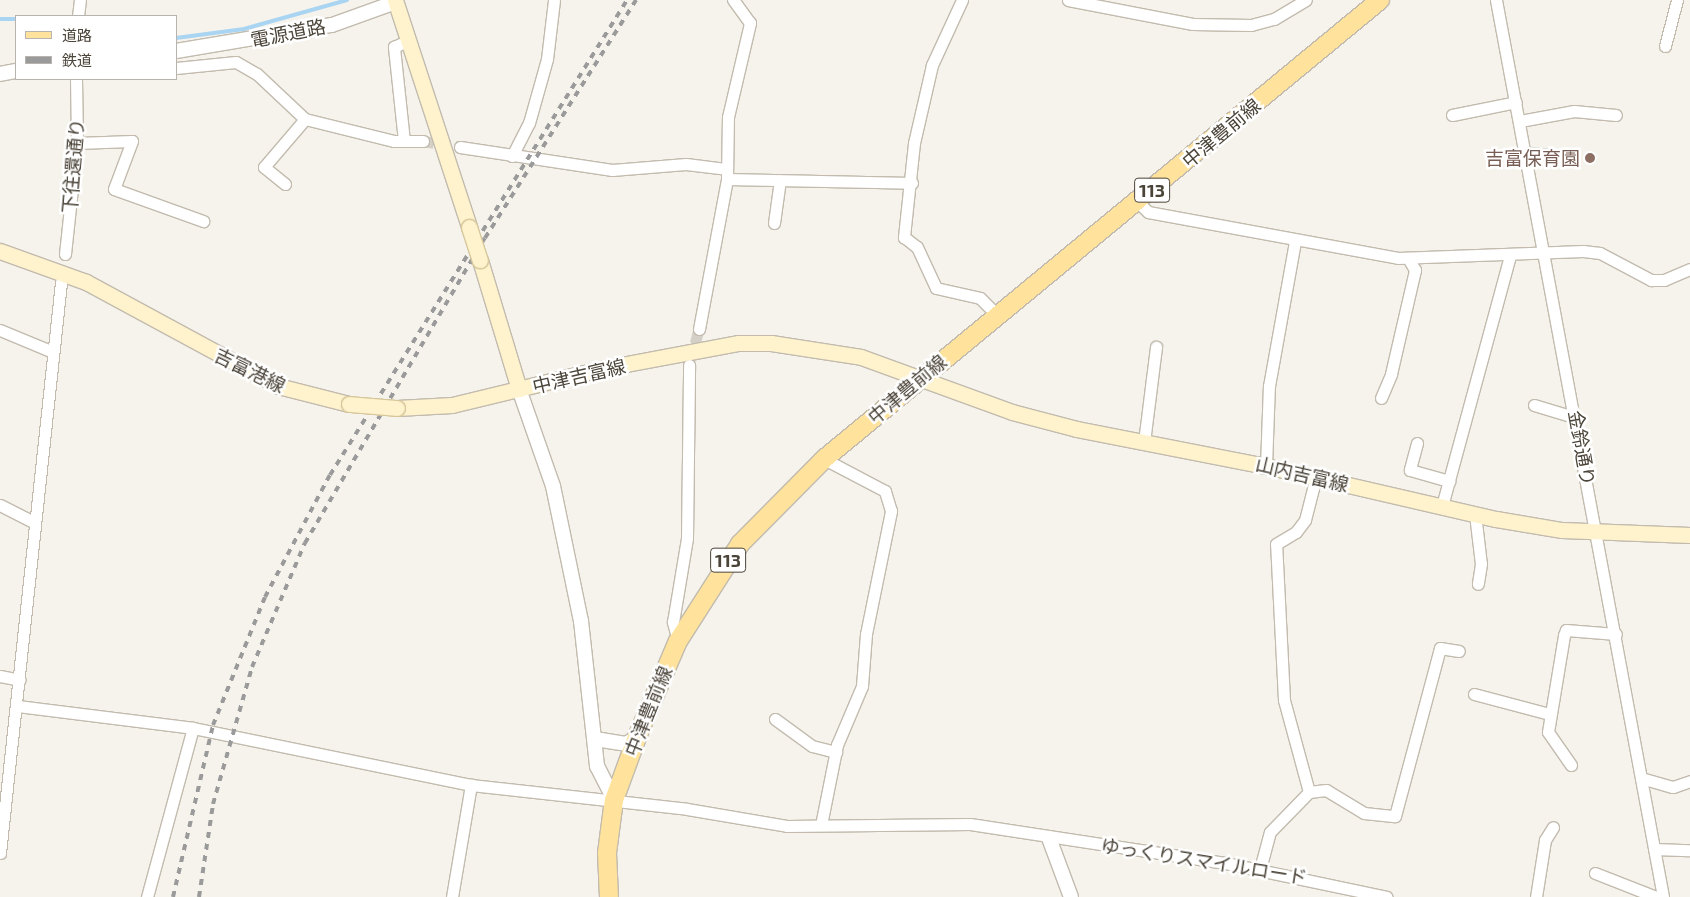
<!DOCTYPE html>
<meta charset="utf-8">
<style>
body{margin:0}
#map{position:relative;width:1690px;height:897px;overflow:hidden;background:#f6f3ec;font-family:"Exo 2","Noto Sans JP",sans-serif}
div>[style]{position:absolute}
.stream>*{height:4px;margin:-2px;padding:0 2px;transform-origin:2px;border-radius:2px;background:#a9d4f2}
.minor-tunnel>*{height:11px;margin-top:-5.5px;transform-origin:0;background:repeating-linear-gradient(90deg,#d4d0c8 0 11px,transparent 0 16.5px)}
.roads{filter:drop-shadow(1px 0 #c2bbae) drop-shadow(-1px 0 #c2bbae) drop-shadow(0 1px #c2bbae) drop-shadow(0 -1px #c2bbae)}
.minor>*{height:11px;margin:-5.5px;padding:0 5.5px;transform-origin:5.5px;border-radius:5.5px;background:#fff}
.tertiary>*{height:14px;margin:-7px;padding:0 7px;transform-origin:7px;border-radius:7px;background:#fff}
.secondary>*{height:15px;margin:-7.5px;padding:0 7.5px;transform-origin:7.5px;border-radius:7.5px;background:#fff3cd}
.primary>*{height:18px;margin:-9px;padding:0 9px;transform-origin:9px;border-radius:9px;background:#ffe39c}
.rail>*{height:4px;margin-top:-2px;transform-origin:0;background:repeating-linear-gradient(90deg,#9a9a9a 0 6px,transparent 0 12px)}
.bridges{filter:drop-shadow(1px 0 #d6c79b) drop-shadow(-1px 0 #d6c79b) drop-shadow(0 1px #d6c79b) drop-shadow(0 -1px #d6c79b)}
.secondary-bridge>*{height:15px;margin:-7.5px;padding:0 7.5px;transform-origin:7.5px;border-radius:7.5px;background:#fff3cd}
.dots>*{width:14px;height:14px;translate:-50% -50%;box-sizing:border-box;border:2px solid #fff;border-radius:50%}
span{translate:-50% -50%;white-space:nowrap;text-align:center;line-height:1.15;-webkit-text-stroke:5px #fff;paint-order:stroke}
.shield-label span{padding:1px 4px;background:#fff;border:1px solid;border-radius:4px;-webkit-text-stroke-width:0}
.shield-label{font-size:18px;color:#4b4439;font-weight:700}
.street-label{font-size:19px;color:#4b4439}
.education-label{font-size:19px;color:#785e54}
.right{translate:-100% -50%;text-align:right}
.legend{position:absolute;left:15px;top:15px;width:162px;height:65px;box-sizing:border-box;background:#fff;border:1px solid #b7b4b0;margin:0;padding:6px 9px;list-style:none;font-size:15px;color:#4b4439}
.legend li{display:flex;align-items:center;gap:10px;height:25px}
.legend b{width:25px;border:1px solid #b7b4b0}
</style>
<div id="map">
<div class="stream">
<i style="left:0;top:19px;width:16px"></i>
<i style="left:176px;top:38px;width:69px;rotate:-7.5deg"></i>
<i style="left:244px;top:29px;width:107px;rotate:-15.7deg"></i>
</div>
<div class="minor-tunnel">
<i style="left:423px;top:141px;width:37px;rotate:9deg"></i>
<i style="left:691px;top:359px;width:31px;rotate:-75deg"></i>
</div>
<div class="roads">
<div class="minor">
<i style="left:962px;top:0;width:72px;rotate:114.8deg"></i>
<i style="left:932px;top:65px;width:80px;rotate:103deg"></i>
<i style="left:914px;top:143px;width:95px;rotate:96.1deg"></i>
<i style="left:904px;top:237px;width:16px;rotate:38deg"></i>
<i style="left:917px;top:247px;width:45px;rotate:65.1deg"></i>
<i style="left:936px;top:288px;width:45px;rotate:12.8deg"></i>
<i style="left:980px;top:298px;width:23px;rotate:45deg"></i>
<i style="left:1068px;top:0;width:127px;rotate:10.9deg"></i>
<i style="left:1193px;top:24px;width:58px;rotate:1deg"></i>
<i style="left:1251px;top:25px;width:24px;rotate:-15deg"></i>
<i style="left:1274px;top:19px;width:37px;rotate:-31deg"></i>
<i style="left:1496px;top:0;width:912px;rotate:79.45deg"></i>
<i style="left:78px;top:16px;width:16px;rotate:-83deg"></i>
<i style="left:1665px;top:46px;width:48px;rotate:-75.4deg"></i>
<i style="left:176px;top:68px;width:60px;rotate:-5.7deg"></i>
<i style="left:236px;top:62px;width:24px;rotate:30deg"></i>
<i style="left:257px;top:74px;width:66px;rotate:43.2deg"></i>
<i style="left:305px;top:119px;width:92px;rotate:13.9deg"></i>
<i style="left:394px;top:141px;width:29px"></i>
<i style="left:1452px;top:115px;width:65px;rotate:-11.5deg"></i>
<i style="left:1520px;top:121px;width:55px;rotate:-10.5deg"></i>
<i style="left:1574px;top:111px;width:42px;rotate:5.4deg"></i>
<i style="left:404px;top:141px;width:95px;rotate:-96.1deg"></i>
<i style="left:394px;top:47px;width:17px;rotate:-25deg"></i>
<i style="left:77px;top:143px;width:55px;rotate:-2.1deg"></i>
<i style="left:132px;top:141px;width:51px;rotate:110.6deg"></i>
<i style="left:114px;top:189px;width:95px;rotate:19.8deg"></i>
<i style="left:460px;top:147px;width:154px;rotate:8.6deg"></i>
<i style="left:612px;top:170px;width:74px;rotate:-4.6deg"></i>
<i style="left:686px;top:164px;width:38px;rotate:7deg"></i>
<i style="left:1526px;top:153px;width:26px;rotate:4deg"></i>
<i style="left:512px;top:156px;width:37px;rotate:-63deg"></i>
<i style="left:529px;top:123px;width:66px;rotate:-74.3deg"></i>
<i style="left:547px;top:59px;width:59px;rotate:-83.2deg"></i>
<i style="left:727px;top:179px;width:185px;rotate:1.2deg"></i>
<i style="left:285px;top:184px;width:27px;rotate:-141deg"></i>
<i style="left:264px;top:167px;width:63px;rotate:-49.5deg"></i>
<i style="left:1138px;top:202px;width:14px;rotate:45deg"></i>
<i style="left:1148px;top:212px;width:254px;rotate:10.4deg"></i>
<i style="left:1398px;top:258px;width:185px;rotate:-2.2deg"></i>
<i style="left:1583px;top:251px;width:17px;rotate:7deg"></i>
<i style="left:1600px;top:253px;width:58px;rotate:27.9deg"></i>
<i style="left:1651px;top:280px;width:13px"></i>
<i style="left:1664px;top:280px;width:28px;rotate:-23deg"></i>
<i style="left:774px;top:223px;width:43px;rotate:-82.1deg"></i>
<i style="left:65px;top:254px;width:113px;rotate:-83.9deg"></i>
<i style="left:77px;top:142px;width:63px;rotate:-90.9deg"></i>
<i style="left:699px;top:329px;width:153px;rotate:-79.4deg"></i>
<i style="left:727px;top:179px;width:62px;rotate:-89.1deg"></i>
<i style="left:728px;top:117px;width:97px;rotate:-76.8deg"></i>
<i style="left:750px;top:23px;width:29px;rotate:-126deg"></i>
<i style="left:0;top:330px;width:57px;rotate:22.5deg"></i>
<i style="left:1381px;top:398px;width:26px;rotate:-67deg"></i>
<i style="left:1391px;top:374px;width:107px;rotate:-77deg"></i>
<i style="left:1415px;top:270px;width:14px;rotate:-120deg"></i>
<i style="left:1534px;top:405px;width:45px;rotate:16.8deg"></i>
<i style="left:1144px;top:442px;width:96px;rotate:-82.8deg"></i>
<i style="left:1417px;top:443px;width:28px;rotate:105deg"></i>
<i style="left:1410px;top:470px;width:41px;rotate:15.8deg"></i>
<i style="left:1266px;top:466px;width:80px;rotate:-87.9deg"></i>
<i style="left:1269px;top:386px;width:147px;rotate:-79.8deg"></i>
<i style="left:0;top:505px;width:38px;rotate:27deg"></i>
<i style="left:1442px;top:506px;width:259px;rotate:-74.8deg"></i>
<i style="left:1475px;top:514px;width:50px;rotate:83.2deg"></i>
<i style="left:1481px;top:564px;width:20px;rotate:99deg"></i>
<i style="left:678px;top:641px;width:20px;rotate:-105deg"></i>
<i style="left:673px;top:622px;width:85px;rotate:-80.5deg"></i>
<i style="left:687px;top:538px;width:173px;rotate:-89.3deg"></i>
<i style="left:0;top:676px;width:20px;rotate:11deg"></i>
<i style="left:1474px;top:694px;width:78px;rotate:14.9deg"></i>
<i style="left:17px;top:706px;width:177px;rotate:7.1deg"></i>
<i style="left:193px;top:728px;width:284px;rotate:11.6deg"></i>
<i style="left:471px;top:785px;width:217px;rotate:6.3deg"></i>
<i style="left:687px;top:809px;width:101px;rotate:9.6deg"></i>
<i style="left:787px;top:826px;width:183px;rotate:-0.6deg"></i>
<i style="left:970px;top:824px;width:263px;rotate:8.7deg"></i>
<i style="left:1230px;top:864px;width:160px;rotate:11.9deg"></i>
<i style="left:775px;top:719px;width:46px;rotate:36.1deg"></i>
<i style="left:812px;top:746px;width:25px;rotate:14deg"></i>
<i style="left:1571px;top:765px;width:40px;rotate:-124.9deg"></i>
<i style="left:1548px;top:732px;width:98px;rotate:-80.6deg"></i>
<i style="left:1564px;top:635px;width:5px;rotate:-68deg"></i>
<i style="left:1566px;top:630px;width:50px;rotate:4.6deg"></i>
<i style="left:1641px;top:778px;width:33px;rotate:16deg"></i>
<i style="left:1673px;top:787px;width:18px;rotate:-19deg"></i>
<i style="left:1309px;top:792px;width:17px;rotate:-7deg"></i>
<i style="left:1326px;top:790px;width:44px;rotate:31.2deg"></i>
<i style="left:1364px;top:813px;width:31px;rotate:6deg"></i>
<i style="left:1395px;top:816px;width:174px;rotate:-75deg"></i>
<i style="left:1440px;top:648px;width:19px;rotate:9deg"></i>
<i style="left:821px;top:825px;width:82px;rotate:-78.7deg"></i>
<i style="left:837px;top:745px;width:64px;rotate:-67deg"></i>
<i style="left:862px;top:686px;width:52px;rotate:-85.6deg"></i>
<i style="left:866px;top:634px;width:126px;rotate:-78.5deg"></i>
<i style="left:891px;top:511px;width:21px;rotate:-107deg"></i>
<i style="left:885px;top:491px;width:69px;rotate:-152.3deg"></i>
<i style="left:1654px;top:849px;width:35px;rotate:2deg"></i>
<i style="left:0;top:853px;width:574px;rotate:-83.9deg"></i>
<i style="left:1260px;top:869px;width:38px;rotate:-75deg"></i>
<i style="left:1270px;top:832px;width:56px;rotate:-45.7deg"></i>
<i style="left:1309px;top:792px;width:95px;rotate:-105.2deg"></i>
<i style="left:1284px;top:700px;width:156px;rotate:-92.9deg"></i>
<i style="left:1276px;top:544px;width:23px;rotate:-31deg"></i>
<i style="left:1296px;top:532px;width:15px;rotate:-53deg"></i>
<i style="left:1305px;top:520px;width:44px;rotate:-75.7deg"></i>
<i style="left:1595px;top:873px;width:66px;rotate:21.5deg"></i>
<i style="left:147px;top:897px;width:175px;rotate:-74.8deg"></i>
<i style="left:452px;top:897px;width:114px;rotate:-80.4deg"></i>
<i style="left:1536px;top:897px;width:58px;rotate:-81deg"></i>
<i style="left:1545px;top:840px;width:15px;rotate:-58deg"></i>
</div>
<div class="tertiary">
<i style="left:176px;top:51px;width:158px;rotate:-9.5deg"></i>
<i style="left:332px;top:25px;width:68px;rotate:-19.8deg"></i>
<i style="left:0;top:74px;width:16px;rotate:-11deg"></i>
<i style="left:519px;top:389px;width:103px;rotate:70.7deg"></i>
<i style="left:553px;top:486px;width:138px;rotate:78.3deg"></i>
<i style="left:581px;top:621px;width:146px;rotate:83.7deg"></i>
<i style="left:597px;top:766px;width:38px;rotate:63deg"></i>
<i style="left:595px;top:739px;width:31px;rotate:9deg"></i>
<i style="left:626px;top:744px;width:13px;rotate:-32deg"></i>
<i style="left:1049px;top:838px;width:63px;rotate:69.6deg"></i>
</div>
<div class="secondary">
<i style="left:395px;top:0;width:239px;rotate:71.9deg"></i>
<i style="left:0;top:251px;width:91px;rotate:19.8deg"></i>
<i style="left:86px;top:282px;width:218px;rotate:28.4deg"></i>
<i style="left:278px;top:386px;width:73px;rotate:14.2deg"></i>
<i style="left:480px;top:260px;width:135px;rotate:73.2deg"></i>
<i style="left:397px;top:408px;width:55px;rotate:-3.1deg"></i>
<i style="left:452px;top:405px;width:157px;rotate:-13.6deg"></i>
<i style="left:605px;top:368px;width:136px;rotate:-10.6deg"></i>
<i style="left:739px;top:343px;width:32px"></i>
<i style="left:771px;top:343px;width:91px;rotate:8.8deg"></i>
<i style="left:861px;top:357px;width:161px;rotate:20deg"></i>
<i style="left:1012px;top:412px;width:67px;rotate:14.7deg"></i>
<i style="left:1077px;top:429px;width:193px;rotate:11.1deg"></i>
<i style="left:1266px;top:466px;width:236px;rotate:13deg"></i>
<i style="left:1496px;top:519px;width:67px;rotate:9.5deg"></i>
<i style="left:1562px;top:530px;width:128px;rotate:2.2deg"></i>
</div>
<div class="primary">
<i style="left:609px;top:897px;width:44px;rotate:-92.6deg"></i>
<i style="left:607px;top:853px;width:53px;rotate:-82.5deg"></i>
<i style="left:614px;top:800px;width:67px;rotate:-69.9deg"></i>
<i style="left:637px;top:737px;width:104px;rotate:-66.9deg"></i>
<i style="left:678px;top:641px;width:115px;rotate:-57.4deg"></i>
<i style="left:740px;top:544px;width:120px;rotate:-45.3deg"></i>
<i style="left:824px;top:459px;width:721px;rotate:-39.54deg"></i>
</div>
</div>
<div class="rail">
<i style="left:173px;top:897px;width:177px;rotate:-76.9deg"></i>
<i style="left:213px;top:725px;width:138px;rotate:-67.9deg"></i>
<i style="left:265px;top:597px;width:138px;rotate:-62deg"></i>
<i style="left:330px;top:475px;width:560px;rotate:-57.98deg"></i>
<i style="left:199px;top:897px;width:94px;rotate:-81.4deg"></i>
<i style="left:213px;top:804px;width:142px;rotate:-74.1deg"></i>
<i style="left:252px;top:667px;width:135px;rotate:-66.9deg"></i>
<i style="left:305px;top:543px;width:354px;rotate:-59.5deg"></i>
<i style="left:485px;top:238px;width:282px;rotate:-57.6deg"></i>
</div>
<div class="bridges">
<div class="secondary-bridge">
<i style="left:469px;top:227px;width:35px;rotate:72deg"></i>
<i style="left:349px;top:404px;width:48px;rotate:4.8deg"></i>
</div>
</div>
<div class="dots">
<i style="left:1590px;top:158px;background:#8d6e63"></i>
</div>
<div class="shield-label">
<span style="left:1152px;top:190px">113</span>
<span style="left:728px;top:560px">113</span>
</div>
<div class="street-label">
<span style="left:288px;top:33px;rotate:-11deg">電源道路</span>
<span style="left:1221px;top:133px;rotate:-40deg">中津豊前線</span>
<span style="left:73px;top:166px;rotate:-85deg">下往還通り</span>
<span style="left:250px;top:370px;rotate:26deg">吉富港線</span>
<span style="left:579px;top:376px;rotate:-13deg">中津吉富線</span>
<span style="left:907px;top:389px;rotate:-40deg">中津豊前線</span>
<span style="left:1582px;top:448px;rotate:80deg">金鈴通り</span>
<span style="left:1302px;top:474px;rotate:13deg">山内吉富線</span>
<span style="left:648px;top:711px;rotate:-68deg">中津豊前線</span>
<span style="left:1204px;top:861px;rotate:9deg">ゆっくりスマイルロード</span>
</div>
<div class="education-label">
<span class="right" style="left:1580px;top:158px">吉富保育園</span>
</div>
<ul class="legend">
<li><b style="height:6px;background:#ffe39c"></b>道路</li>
<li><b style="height:6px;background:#9a9a9a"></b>鉄道</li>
</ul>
</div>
